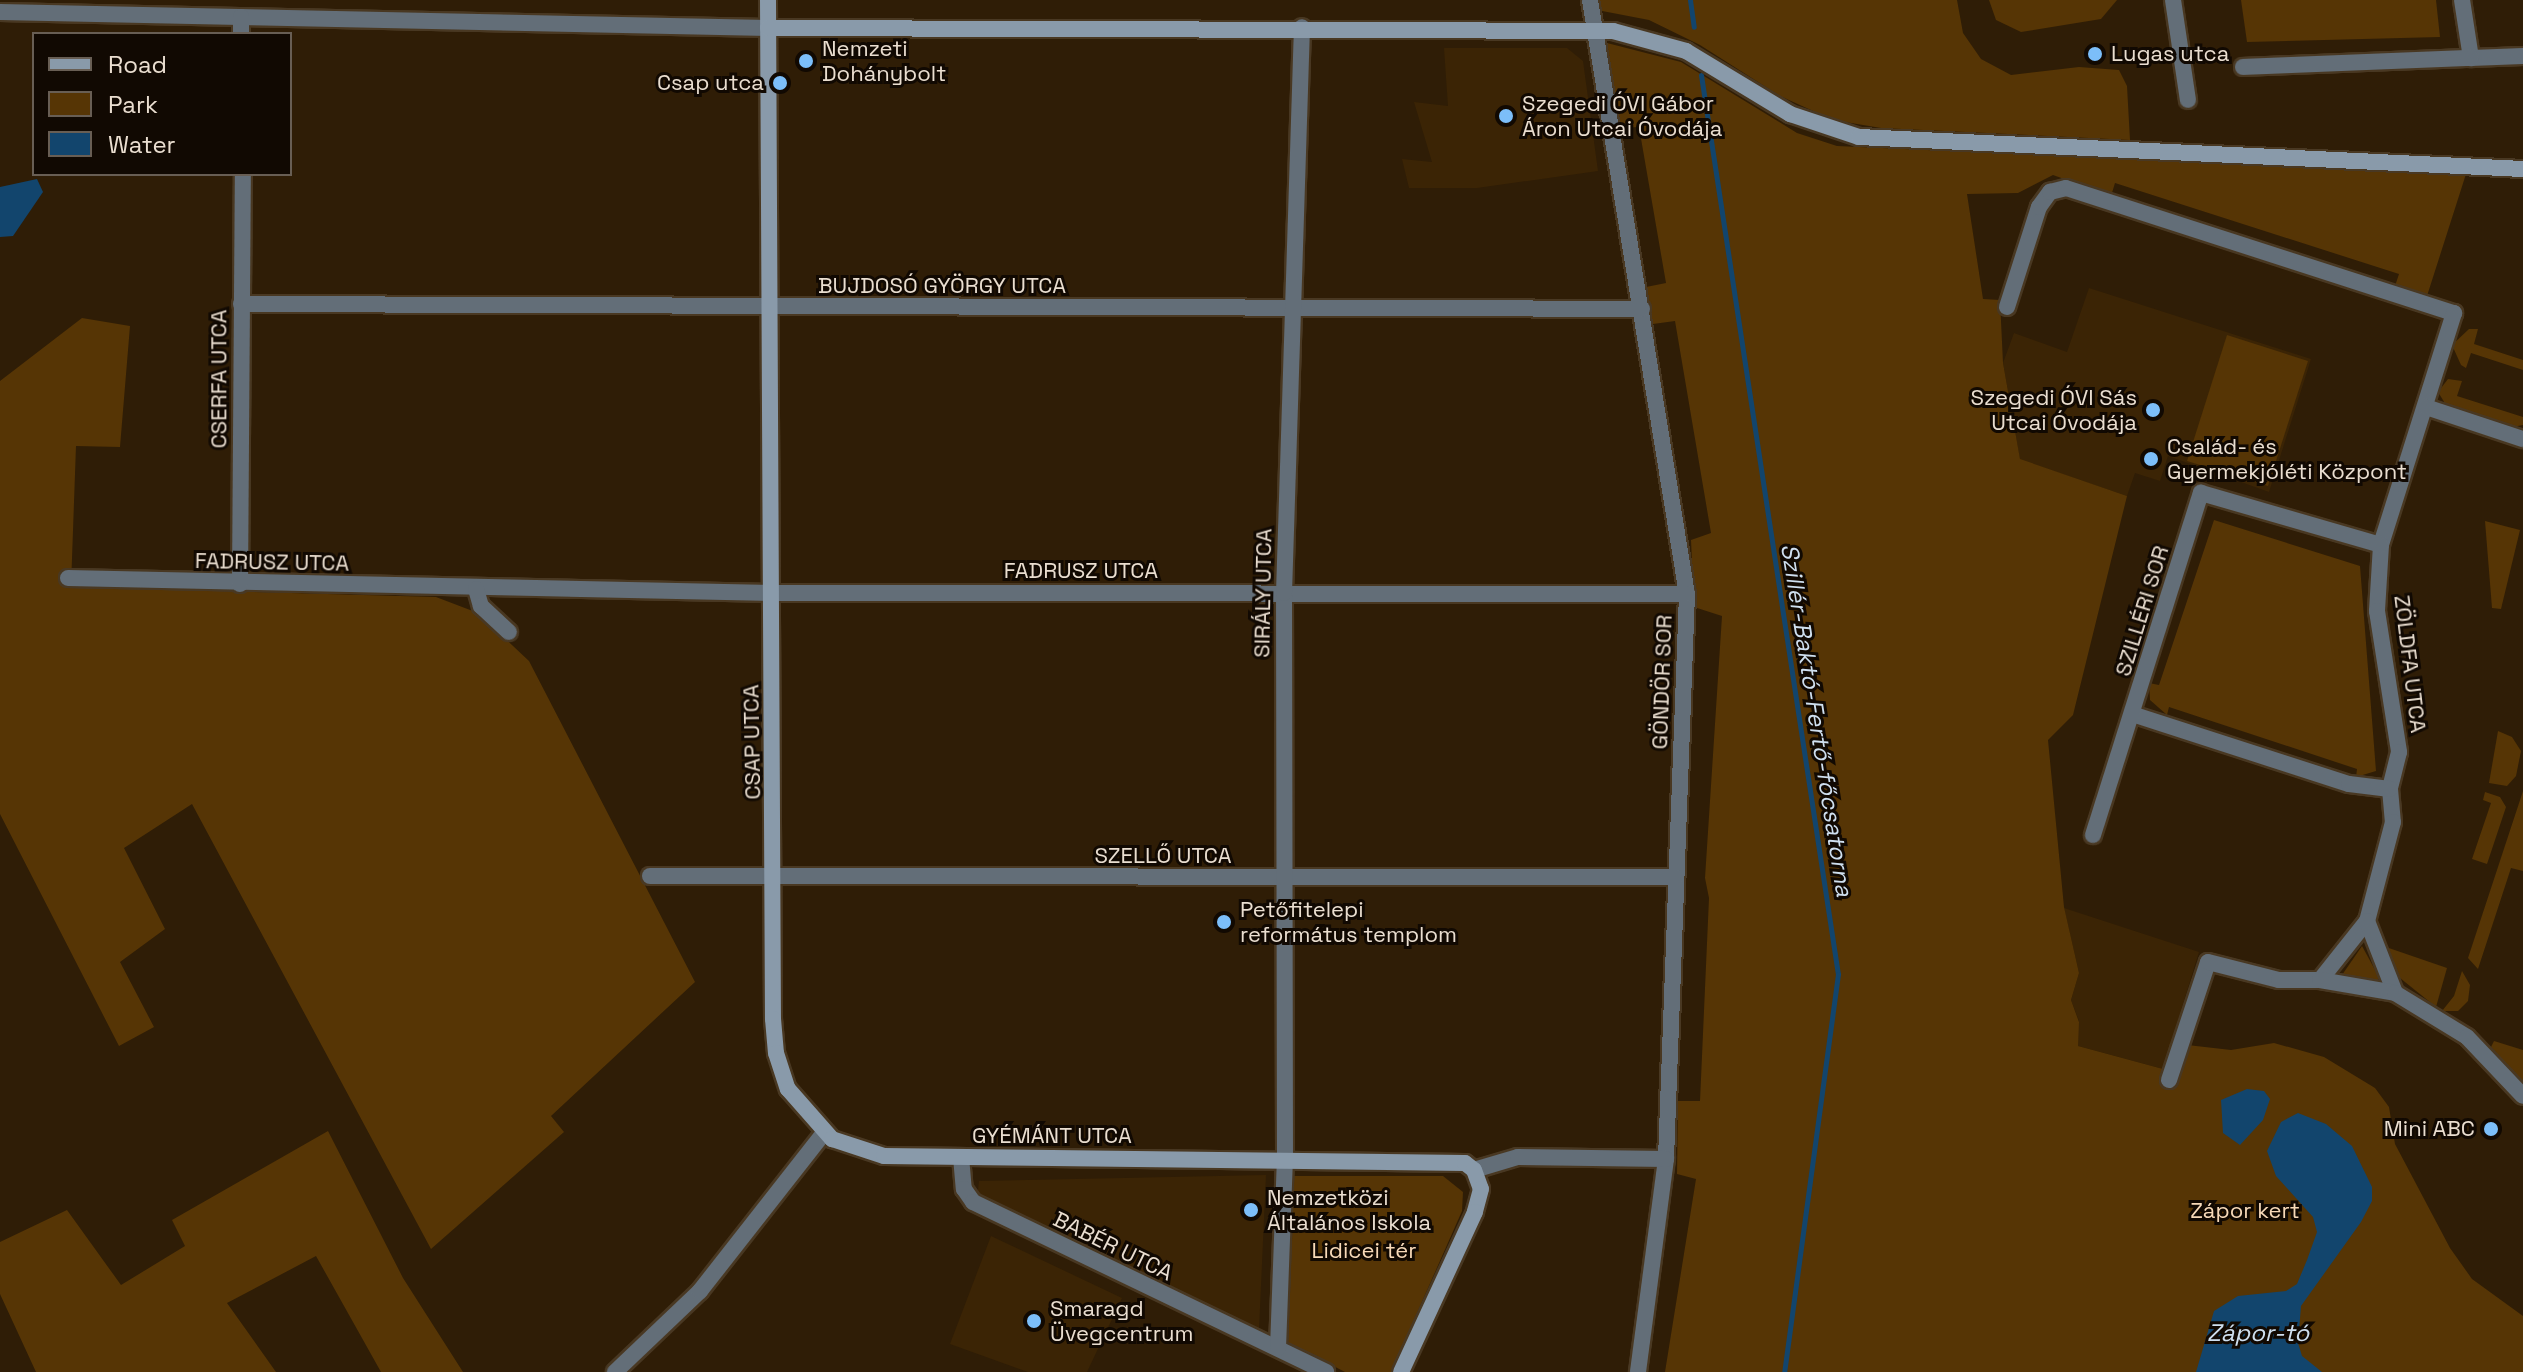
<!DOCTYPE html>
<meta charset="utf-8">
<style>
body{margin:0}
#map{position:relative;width:2523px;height:1372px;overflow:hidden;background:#2f1d06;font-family:"Space Grotesk",sans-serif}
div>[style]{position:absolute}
.built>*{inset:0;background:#3b2405}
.green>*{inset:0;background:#563505}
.water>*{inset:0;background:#12456d}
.stream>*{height:5px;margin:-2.5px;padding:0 2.5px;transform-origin:2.5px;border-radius:2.5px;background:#12456d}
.roads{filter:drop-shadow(2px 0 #493822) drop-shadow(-2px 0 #493822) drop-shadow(0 2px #493822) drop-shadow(0 -2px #493822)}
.street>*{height:16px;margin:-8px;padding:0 8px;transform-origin:8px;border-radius:8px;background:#636e78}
.secondary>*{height:16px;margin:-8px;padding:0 8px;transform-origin:8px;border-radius:8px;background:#899aaa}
.dots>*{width:22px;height:22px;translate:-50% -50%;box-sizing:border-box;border:4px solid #110902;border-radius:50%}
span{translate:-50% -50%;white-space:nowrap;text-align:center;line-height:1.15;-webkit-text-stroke:6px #110902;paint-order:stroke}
.poi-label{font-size:22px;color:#eaded0}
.left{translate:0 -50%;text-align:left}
.right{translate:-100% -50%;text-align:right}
.street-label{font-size:22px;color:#eaded0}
.park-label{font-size:22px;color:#f7d9b8}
.water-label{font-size:24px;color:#cfdfef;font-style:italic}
.legend{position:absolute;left:32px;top:32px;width:260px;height:144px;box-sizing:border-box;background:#110902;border:2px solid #685e54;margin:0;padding:10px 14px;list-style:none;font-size:24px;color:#eaded0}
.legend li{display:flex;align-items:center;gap:16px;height:40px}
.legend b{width:40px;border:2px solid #685e54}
</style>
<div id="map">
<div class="built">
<i style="clip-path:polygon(1444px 48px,1567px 48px,1583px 61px,1598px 171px,1477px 188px,1409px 188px,1402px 159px,1432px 162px,1414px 102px,1448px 106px)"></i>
<i style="clip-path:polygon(2089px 288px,2311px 359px,2269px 492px,2168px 456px,2160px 481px,2135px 473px,2127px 496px,2020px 460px,2003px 363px,2014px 333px,2067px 352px)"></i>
<i style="clip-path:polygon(2064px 908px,2199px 952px,2163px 1069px,2078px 1046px,2074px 1036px,2079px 1021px,2071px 1000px,2079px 973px)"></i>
<i style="clip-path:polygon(1266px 1175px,1259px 1330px,977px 1198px,979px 1181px)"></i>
<i style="clip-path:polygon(991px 1236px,1122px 1298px,1087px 1372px,1028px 1372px,950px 1344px)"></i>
</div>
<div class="green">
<i style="clip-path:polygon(1596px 0,1957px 0,1963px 33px,1981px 59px,2011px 75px,2079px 67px,2119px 70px,2127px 86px,2130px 140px,1881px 128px,1833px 120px,1780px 96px,1700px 45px,1649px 20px,1597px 10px)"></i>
<i style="clip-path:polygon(1989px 0,2117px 0,2101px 19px,2021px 32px,1996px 20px)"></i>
<i style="clip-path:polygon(2241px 0,2436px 0,2440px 37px,2247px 42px)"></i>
<i style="clip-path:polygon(1607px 43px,1681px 62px,1797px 133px,1837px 146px,2466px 174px,2427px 296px,2395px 286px,2399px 274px,2115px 183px,2111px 196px,2053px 175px,2018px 193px,1967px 194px,1983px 299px,2000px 300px,2003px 363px,2020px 459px,2127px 496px,2073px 715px,2048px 740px,2064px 907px,2079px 973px,2071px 1000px,2079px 1022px,2078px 1046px,2163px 1069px,2170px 1043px,2231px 1050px,2274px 1043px,2324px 1057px,2375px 1088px,2389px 1107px,2395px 1144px,2450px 1248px,2472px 1279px,2523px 1316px,2523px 1372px,1665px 1372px,1696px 1179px,1677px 1174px,1678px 1101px,1700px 1101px,1709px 898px,1705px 878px,1722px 616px,1694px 607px,1691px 540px,1711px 533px,1675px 321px,1653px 324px,1646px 287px,1666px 283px,1639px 127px,1621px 128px)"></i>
<i style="clip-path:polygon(82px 318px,130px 326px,120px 447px,76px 446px,71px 587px,436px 597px,478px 613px,529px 661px,695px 982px,551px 1116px,564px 1132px,431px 1249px,192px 804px,124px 848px,165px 929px,120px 962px,154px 1027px,119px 1046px,0 814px,0 381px)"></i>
<i style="clip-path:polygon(2469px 329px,2478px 329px,2474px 344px,2523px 360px,2523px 370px,2471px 353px,2466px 368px,2461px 365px,2452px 345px)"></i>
<i style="clip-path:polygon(2227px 335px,2308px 361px,2268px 486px,2187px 461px)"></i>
<i style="clip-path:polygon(2448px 379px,2462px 381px,2457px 396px,2523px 417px,2523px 425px,2513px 427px,2446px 405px,2438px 392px)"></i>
<i style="clip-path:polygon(2214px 520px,2360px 566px,2376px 771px,2356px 777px,2357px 769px,2169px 707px,2167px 715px,2150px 700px,2149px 683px,2159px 685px)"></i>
<i style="clip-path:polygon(2485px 521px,2520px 530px,2501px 609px,2492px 608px)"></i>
<i style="clip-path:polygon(2498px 731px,2512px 737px,2521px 751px,2516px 776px,2507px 786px,2489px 783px)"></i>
<i style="clip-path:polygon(2523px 791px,2523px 871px,2511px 868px,2478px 969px,2468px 958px)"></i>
<i style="clip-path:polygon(2485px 792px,2500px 797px,2506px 807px,2487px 864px,2472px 859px,2491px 803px,2483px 800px)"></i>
<i style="clip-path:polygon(2362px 946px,2379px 977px,2377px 983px,2342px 975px)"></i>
<i style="clip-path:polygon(2383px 946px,2447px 968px,2436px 1007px,2400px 978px)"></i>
<i style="clip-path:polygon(2462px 971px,2470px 985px,2468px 1001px,2458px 1011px,2442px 1011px,2454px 996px)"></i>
<i style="clip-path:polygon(2494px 1041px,2523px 1050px,2523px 1084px,2491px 1047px)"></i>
<i style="clip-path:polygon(328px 1131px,403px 1278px,463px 1372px,381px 1372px,316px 1256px,227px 1303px,276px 1372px,36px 1372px,0 1294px,0 1242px,67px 1210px,121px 1285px,185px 1246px,172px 1220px)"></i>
<i style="clip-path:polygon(1294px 1176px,1443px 1176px,1463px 1192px,1462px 1211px,1391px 1372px,1345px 1372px,1285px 1341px)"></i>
</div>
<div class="water">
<i style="clip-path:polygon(37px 179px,43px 192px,13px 236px,0 237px,0 187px)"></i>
<i style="clip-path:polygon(2247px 1089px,2264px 1091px,2270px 1099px,2263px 1120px,2240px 1145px,2223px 1133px,2221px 1100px)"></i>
<i style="clip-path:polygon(2298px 1113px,2326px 1124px,2352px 1146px,2372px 1187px,2372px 1201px,2361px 1222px,2301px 1306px,2298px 1343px,2302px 1356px,2322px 1372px,2196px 1372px,2214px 1311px,2238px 1296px,2286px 1291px,2297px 1284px,2307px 1260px,2317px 1232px,2313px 1217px,2276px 1176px,2267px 1151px,2281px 1122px)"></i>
</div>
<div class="stream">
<i style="left:1690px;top:0;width:27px;rotate:82deg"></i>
<i style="left:1701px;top:75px;width:909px;rotate:81.34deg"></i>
<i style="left:1838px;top:974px;width:402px;rotate:97.7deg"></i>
</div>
<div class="roads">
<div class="street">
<i style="left:1590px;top:0;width:602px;rotate:80.73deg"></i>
<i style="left:1687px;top:594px;width:565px;rotate:92.13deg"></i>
<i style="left:1666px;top:1159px;width:215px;rotate:97.5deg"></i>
<i style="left:2173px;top:0;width:101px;rotate:81.5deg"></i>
<i style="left:2462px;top:0;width:59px;rotate:81.2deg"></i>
<i style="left:2471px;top:58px;width:52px;rotate:-2.2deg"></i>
<i style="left:0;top:12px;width:768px;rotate:1.19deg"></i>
<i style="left:241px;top:17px;width:17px;rotate:90deg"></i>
<i style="left:2243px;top:67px;width:228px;rotate:-2.3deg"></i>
<i style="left:241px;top:304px;width:1401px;rotate:0.2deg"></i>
<i style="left:2007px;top:307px;width:105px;rotate:-72.3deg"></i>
<i style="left:2039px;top:207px;width:19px;rotate:-54deg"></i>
<i style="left:2050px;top:192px;width:16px;rotate:-14deg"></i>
<i style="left:2066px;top:188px;width:408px;rotate:17.9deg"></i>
<i style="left:2454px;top:313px;width:243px;rotate:107.5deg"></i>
<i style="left:2381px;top:545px;width:66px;rotate:93.5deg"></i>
<i style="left:2377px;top:611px;width:143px;rotate:81.1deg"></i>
<i style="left:2399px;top:752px;width:38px;rotate:104deg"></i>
<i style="left:2390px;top:789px;width:33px;rotate:85deg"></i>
<i style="left:2393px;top:822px;width:102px;rotate:104.7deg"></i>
<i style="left:2367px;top:921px;width:75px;rotate:128.5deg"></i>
<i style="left:2426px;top:407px;width:102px;rotate:18.3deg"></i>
<i style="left:68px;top:578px;width:705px;rotate:1.22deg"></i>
<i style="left:773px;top:593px;width:914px;rotate:0.06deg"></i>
<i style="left:240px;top:584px;width:410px;rotate:-89.6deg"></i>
<i style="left:476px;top:589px;width:18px;rotate:74deg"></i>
<i style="left:481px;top:606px;width:38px;rotate:43deg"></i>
<i style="left:2132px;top:714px;width:228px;rotate:17.9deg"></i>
<i style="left:2349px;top:784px;width:41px;rotate:7deg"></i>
<i style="left:2093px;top:835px;width:359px;rotate:-72.5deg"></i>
<i style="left:2201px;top:493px;width:187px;rotate:16.1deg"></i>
<i style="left:650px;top:876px;width:1026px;rotate:0.06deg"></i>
<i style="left:2367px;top:921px;width:77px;rotate:68.7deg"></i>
<i style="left:2169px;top:1080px;width:124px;rotate:-71.7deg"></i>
<i style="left:2208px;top:962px;width:73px;rotate:14.2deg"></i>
<i style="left:2279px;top:980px;width:41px"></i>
<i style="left:2320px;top:980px;width:76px;rotate:9.8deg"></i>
<i style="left:2395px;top:993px;width:84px;rotate:31.4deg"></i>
<i style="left:2467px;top:1037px;width:81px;rotate:46.5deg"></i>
<i style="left:961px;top:1157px;width:32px;rotate:85deg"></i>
<i style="left:964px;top:1189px;width:16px;rotate:55deg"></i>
<i style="left:973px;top:1202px;width:392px;rotate:25.7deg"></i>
<i style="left:1474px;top:1170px;width:46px;rotate:-16.5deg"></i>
<i style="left:1518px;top:1157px;width:148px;rotate:0.8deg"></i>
<i style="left:1278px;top:1348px;width:188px;rotate:-87.9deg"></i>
<i style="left:1285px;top:1160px;width:567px;rotate:-90.1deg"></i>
<i style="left:1284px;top:593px;width:566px;rotate:-88.18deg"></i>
<i style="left:615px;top:1372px;width:117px;rotate:-43.6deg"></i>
<i style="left:700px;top:1291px;width:201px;rotate:-51.9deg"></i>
</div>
<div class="secondary">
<i style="left:768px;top:0;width:1019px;rotate:89.72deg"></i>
<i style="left:773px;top:1019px;width:34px;rotate:85deg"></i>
<i style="left:776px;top:1053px;width:38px;rotate:72deg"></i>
<i style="left:788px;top:1089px;width:67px;rotate:48.7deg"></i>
<i style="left:832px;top:1139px;width:55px;rotate:18.1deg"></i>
<i style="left:884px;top:1156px;width:581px;rotate:0.69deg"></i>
<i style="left:1465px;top:1163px;width:11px;rotate:38deg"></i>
<i style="left:1474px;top:1170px;width:20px;rotate:70deg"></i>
<i style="left:1481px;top:1189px;width:24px;rotate:105deg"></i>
<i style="left:1475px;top:1212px;width:176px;rotate:114.8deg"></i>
<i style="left:768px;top:28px;width:845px;rotate:0.2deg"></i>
<i style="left:1613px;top:31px;width:76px;rotate:15.3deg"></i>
<i style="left:1686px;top:51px;width:122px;rotate:31.2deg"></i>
<i style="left:1790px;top:114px;width:73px;rotate:18.4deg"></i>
<i style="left:1859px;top:137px;width:665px;rotate:2.76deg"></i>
</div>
</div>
<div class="dots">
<i style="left:2095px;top:54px;background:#7cbef9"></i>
<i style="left:806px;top:61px;background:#7cbef9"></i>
<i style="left:780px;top:83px;background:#7cbef9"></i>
<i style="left:1506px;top:116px;background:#7cbef9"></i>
<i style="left:2153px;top:410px;background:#7cbef9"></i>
<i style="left:2151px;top:459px;background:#7cbef9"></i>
<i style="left:1224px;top:922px;background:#7cbef9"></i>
<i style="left:2491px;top:1129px;background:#7cbef9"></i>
<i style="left:1251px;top:1210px;background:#7cbef9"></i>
<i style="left:1034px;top:1321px;background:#7cbef9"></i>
</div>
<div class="poi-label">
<span class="left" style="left:822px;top:61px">Nemzeti<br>Dohánybolt</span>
<span class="left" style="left:2111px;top:54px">Lugas utca</span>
<span class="right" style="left:764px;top:83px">Csap utca</span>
<span class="left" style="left:1522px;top:116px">Szegedi ÓVI Gábor<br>Áron Utcai Óvodája</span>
<span class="right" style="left:2137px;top:410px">Szegedi ÓVI Sás<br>Utcai Óvodája</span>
<span class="left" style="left:2167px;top:459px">Család- és<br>Gyermekjóléti Központ</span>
<span class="left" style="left:1240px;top:922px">Petőfitelepi<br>református templom</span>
<span class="right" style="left:2475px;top:1129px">Mini ABC</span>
<span class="left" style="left:1267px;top:1210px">Nemzetközi<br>Általános Iskola</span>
<span class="left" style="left:1050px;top:1321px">Smaragd<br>Üvegcentrum</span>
</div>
<div class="street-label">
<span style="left:942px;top:286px">BUJDOSÓ GYÖRGY UTCA</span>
<span style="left:219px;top:379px;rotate:-90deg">CSERFA UTCA</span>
<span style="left:272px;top:562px;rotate:1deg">FADRUSZ UTCA</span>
<span style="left:1081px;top:571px">FADRUSZ UTCA</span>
<span style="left:1263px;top:593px;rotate:-89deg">SIRÁLY UTCA</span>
<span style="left:2142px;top:611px;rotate:-73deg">SZILLÉRI SOR</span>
<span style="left:2410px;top:664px;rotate:83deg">ZÖLDFA UTCA</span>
<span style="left:1662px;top:682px;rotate:-88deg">GÖNDÖR SOR</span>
<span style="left:752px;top:742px;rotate:-91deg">CSAP UTCA</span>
<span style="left:1163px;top:856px">SZELLŐ UTCA</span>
<span style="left:1052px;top:1136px">GYÉMÁNT UTCA</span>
<span style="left:1113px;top:1246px;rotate:26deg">BABÉR UTCA</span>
</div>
<div class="park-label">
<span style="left:2245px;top:1211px">Zápor kert</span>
<span style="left:1364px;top:1251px">Lidicei tér</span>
</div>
<div class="water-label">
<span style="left:1817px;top:720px;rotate:81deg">Szillér-Baktó-Fertő-főcsatorna</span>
<span style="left:2258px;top:1333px">Zápor-tó</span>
</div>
<ul class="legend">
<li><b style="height:10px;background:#899aaa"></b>Road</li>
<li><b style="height:22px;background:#563505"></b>Park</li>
<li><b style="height:22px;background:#12456d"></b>Water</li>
</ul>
</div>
